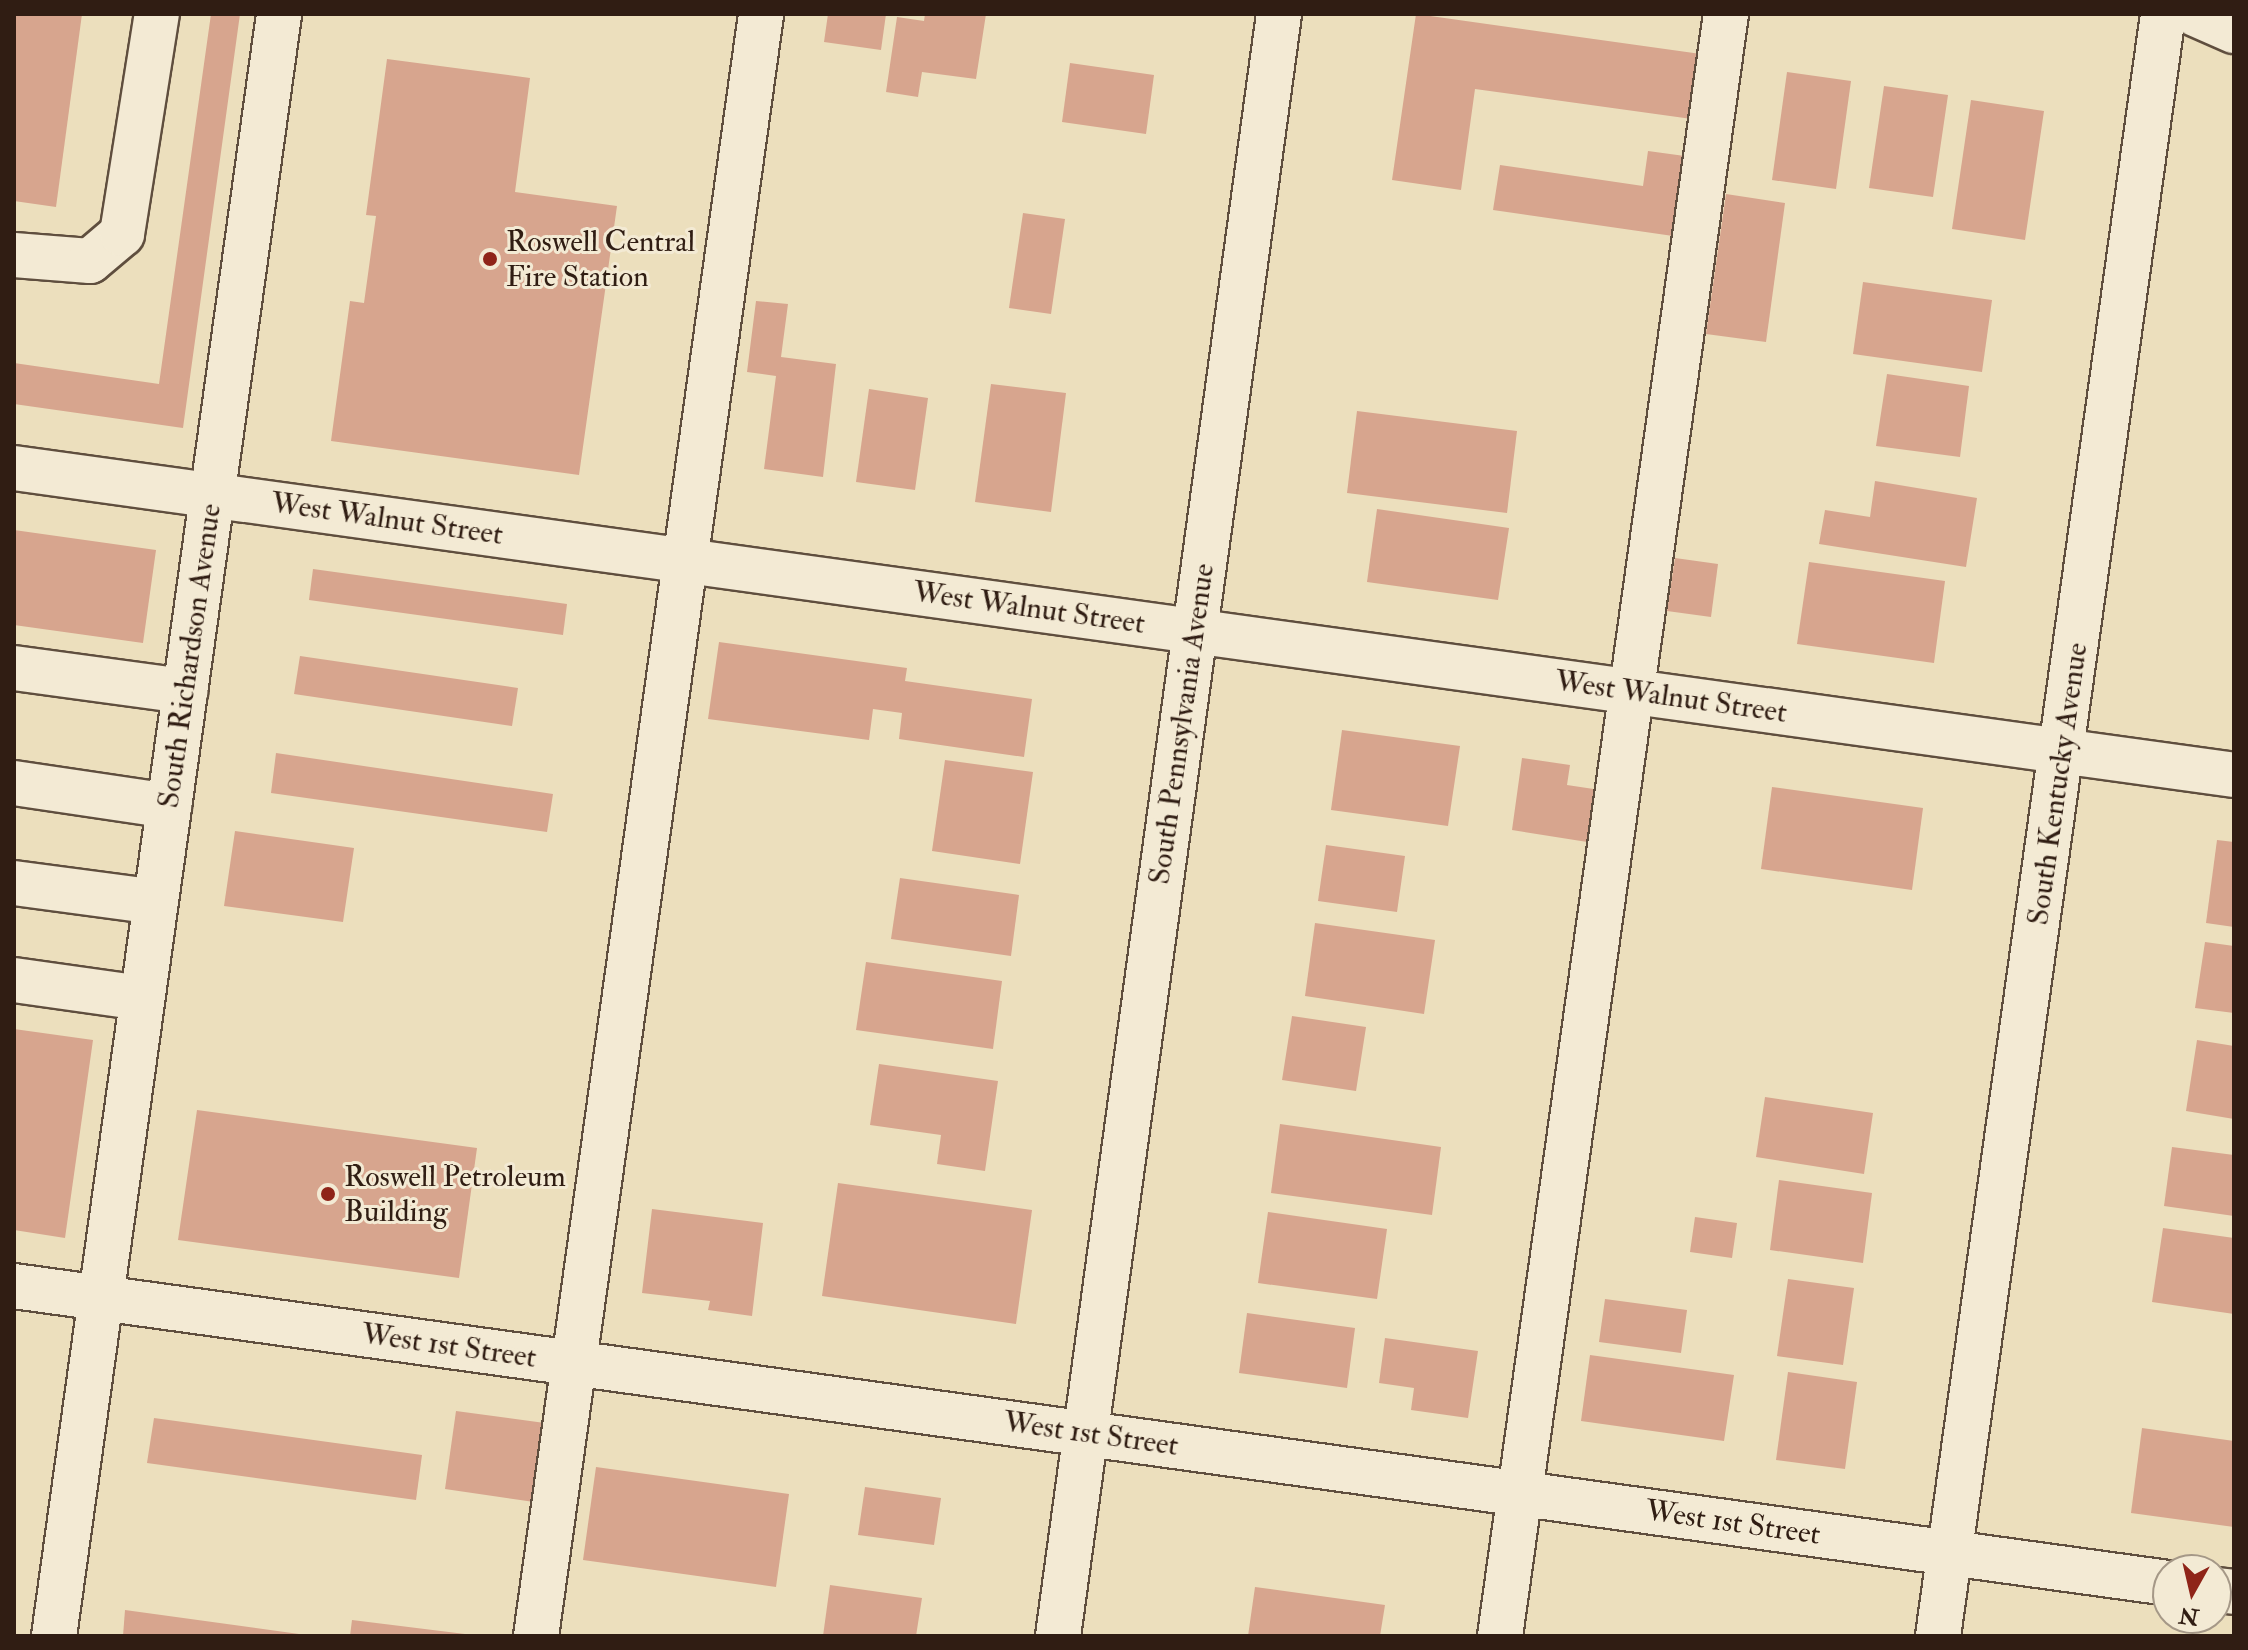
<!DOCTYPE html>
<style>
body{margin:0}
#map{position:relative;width:2248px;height:1650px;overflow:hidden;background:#ecdfbd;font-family:"IM FELL Double Pica",serif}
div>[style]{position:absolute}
.building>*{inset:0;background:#d7a58e}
.roads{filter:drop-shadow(2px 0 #5f4e3e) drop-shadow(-2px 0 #5f4e3e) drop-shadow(0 2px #5f4e3e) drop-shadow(0 -2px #5f4e3e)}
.minor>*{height:44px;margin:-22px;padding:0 22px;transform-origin:22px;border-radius:22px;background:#f3ead4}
.dots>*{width:22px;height:22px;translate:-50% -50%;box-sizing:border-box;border:4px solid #f3ead4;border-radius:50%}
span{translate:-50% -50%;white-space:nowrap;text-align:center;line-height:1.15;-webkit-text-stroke:6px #f3ead4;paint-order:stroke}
.poi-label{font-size:30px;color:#301d13}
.left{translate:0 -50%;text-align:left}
.street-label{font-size:30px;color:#301d13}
.frame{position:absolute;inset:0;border:16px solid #301d13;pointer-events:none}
.north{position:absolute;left:2152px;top:1554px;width:80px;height:80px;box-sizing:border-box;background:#f3ead4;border:2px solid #a59887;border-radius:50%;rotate:188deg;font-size:22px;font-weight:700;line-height:32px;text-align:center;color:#301d13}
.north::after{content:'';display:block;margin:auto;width:28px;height:36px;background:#8f2418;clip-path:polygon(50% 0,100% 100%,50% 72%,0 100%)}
</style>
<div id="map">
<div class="building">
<i style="clip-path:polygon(14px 14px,82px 14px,56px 207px,14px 201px)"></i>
<i style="clip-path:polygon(211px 14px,240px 14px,183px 428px,14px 404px,14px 363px,159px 384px)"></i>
<i style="clip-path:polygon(828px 14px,886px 14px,881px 50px,824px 42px)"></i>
<i style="clip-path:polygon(925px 14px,986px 14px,976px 79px,922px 72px,918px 97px,886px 92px,897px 17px,924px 21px)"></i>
<i style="clip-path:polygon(1416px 14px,1708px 55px,1699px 120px,1475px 89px,1461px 190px,1392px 180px)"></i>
<i style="clip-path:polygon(387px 59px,530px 78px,515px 192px,617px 206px,579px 475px,331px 441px,350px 301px,364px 303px,376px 216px,366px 215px)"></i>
<i style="clip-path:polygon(1070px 63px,1154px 75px,1146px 134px,1062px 122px)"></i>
<i style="clip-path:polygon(1787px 72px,1851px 81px,1836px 189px,1772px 180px)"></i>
<i style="clip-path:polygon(1884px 86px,1948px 95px,1933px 197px,1869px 188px)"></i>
<i style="clip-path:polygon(1971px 100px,2044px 111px,2025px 240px,1952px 229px)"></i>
<i style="clip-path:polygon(1648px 151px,1692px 157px,1680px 237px,1493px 210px,1500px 165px,1643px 186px)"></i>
<i style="clip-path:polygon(1726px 194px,1785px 203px,1766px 342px,1706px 334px)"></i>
<i style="clip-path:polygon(1023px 213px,1065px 219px,1051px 314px,1009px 308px)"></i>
<i style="clip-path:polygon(1863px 282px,1992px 300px,1982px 372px,1853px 354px)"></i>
<i style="clip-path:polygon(756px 301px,788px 304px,781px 357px,836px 364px,823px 477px,764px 469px,776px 376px,747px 372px)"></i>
<i style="clip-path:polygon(1887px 374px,1969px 386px,1960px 457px,1876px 446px)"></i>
<i style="clip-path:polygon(991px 384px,1066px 393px,1051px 512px,975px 502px)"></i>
<i style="clip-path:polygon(869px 389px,928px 398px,915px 490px,856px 482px)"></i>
<i style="clip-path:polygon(1357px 411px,1517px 431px,1507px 513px,1347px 493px)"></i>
<i style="clip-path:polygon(1875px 481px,1977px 498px,1966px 567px,1819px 544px,1825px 510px,1870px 517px)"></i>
<i style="clip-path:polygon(1377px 509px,1509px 528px,1498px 600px,1367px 582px)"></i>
<i style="clip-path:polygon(14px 530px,156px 550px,143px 643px,14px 625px)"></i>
<i style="clip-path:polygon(1675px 558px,1718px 564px,1711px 617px,1667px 611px)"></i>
<i style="clip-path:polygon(1809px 562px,1945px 581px,1934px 663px,1797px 644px)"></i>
<i style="clip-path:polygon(313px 569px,567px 604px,563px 635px,309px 600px)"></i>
<i style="clip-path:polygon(719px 642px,907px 668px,905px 681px,1032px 699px,1024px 757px,899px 739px,902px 713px,873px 709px,869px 740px,708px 719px)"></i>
<i style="clip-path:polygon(300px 656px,518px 688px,512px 726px,294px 694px)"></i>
<i style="clip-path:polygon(1342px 730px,1460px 746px,1448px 826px,1331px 810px)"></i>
<i style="clip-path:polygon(276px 753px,553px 794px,547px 832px,271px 793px)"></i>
<i style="clip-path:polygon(1522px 758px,1570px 765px,1567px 785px,1607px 791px,1600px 844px,1512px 830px)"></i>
<i style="clip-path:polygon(945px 760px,1033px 772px,1020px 864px,932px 851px)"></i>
<i style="clip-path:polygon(1772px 787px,1923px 808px,1912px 890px,1761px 869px)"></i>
<i style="clip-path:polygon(235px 831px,354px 848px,343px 922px,224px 906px)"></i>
<i style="clip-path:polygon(2217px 840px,2234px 842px,2234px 927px,2206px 923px)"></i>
<i style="clip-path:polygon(1326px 845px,1405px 856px,1397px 912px,1318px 901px)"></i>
<i style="clip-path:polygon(900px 878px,1019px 895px,1011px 956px,891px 939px)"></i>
<i style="clip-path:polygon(1315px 923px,1435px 940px,1424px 1014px,1305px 996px)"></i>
<i style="clip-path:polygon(2205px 942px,2234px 946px,2234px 1013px,2195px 1008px)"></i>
<i style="clip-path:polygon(866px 962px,1002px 981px,993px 1049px,856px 1030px)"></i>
<i style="clip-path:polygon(1292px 1016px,1366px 1027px,1356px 1091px,1282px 1080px)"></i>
<i style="clip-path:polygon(14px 1029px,93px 1040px,65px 1238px,14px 1230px)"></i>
<i style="clip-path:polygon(2197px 1040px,2234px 1046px,2234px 1119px,2186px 1111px)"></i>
<i style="clip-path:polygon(879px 1064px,998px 1081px,985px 1171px,937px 1164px,941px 1135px,870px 1125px)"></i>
<i style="clip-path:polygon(1765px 1097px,1873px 1113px,1864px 1174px,1756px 1157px)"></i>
<i style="clip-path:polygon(197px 1110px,477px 1148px,459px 1278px,178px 1240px)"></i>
<i style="clip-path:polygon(1280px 1124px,1441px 1147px,1432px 1215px,1271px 1193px)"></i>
<i style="clip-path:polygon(2172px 1147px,2234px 1155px,2234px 1216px,2164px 1206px)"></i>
<i style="clip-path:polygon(1779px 1180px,1872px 1193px,1863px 1263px,1770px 1250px)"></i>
<i style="clip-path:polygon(838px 1183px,1032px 1210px,1016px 1324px,822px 1296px)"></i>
<i style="clip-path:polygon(652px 1209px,763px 1223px,752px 1316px,708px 1310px,710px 1301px,642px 1293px)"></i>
<i style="clip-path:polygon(1268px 1212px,1387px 1229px,1377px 1299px,1258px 1283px)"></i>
<i style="clip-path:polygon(1695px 1217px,1737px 1223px,1732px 1258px,1690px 1252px)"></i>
<i style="clip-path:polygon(2163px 1228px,2234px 1238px,2234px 1314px,2152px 1302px)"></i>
<i style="clip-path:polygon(1788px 1279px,1854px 1288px,1843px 1365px,1777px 1356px)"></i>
<i style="clip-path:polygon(1605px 1299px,1687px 1310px,1681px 1353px,1599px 1342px)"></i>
<i style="clip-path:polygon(1247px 1313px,1355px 1328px,1347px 1388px,1239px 1373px)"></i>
<i style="clip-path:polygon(1385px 1338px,1478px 1351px,1468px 1418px,1411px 1410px,1414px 1388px,1379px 1383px)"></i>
<i style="clip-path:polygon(1590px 1355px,1734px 1375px,1724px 1441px,1581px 1421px)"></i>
<i style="clip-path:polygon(1788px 1372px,1857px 1382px,1845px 1469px,1776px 1460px)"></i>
<i style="clip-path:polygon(456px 1411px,552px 1424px,541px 1503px,445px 1489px)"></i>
<i style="clip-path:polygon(154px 1418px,422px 1455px,416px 1500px,147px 1463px)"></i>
<i style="clip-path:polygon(2142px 1428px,2234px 1441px,2234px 1527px,2131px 1513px)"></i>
<i style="clip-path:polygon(596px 1467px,789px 1494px,776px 1587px,583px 1560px)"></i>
<i style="clip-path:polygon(865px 1487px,941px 1498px,934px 1545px,858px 1535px)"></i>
<i style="clip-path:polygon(830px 1585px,922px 1598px,916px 1636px,823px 1636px)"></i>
<i style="clip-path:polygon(1255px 1587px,1385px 1605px,1380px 1636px,1248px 1636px)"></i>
<i style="clip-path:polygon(125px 1610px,299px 1634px,299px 1636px,123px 1636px)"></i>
<i style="clip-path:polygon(352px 1620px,465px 1634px,465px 1636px,350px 1636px)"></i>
</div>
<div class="roads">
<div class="minor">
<i style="left:2195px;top:14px;width:43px;rotate:23.6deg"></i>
<i style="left:14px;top:255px;width:76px;rotate:4.5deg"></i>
<i style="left:90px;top:261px;width:42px;rotate:-40.2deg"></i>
<i style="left:122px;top:234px;width:223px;rotate:-81deg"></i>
<i style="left:14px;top:468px;width:2241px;rotate:7.87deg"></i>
<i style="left:14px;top:668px;width:173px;rotate:7.7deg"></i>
<i style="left:14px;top:783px;width:157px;rotate:8.4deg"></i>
<i style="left:14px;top:883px;width:143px;rotate:7.6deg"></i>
<i style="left:14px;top:980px;width:129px;rotate:8deg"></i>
<i style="left:14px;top:1286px;width:2174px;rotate:7.85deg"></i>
<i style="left:2216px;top:1590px;width:18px;rotate:6deg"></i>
<i style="left:54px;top:1636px;width:1638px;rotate:-82.1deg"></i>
<i style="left:536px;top:1636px;width:1638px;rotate:-82.1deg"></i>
<i style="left:1058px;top:1636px;width:1637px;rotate:-82.24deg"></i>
<i style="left:1500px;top:1636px;width:1638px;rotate:-82.07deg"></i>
<i style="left:1938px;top:1636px;width:1638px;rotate:-82.1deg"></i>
</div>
</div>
<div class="dots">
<i style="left:490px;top:259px;background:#8f2418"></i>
<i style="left:328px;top:1194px;background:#8f2418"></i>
</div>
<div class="poi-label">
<span class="left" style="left:506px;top:259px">Roswell Central<br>Fire Station</span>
<span class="left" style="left:344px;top:1194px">Roswell Petroleum<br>Building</span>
</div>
<div class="street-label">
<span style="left:387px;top:519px;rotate:8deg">West Walnut Street</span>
<span style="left:1029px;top:608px;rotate:8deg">West Walnut Street</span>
<span style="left:190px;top:656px;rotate:-82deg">South Richardson Avenue</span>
<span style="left:1671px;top:697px;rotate:8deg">West Walnut Street</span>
<span style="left:1182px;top:724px;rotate:-82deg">South Pennsylvania Avenue</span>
<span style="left:2058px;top:784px;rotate:-82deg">South Kentucky Avenue</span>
<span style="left:449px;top:1346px;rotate:8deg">West 1st Street</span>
<span style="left:1091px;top:1434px;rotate:8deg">West 1st Street</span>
<span style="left:1733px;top:1523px;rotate:8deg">West 1st Street</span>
</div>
<div class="frame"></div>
<div class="north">N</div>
</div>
